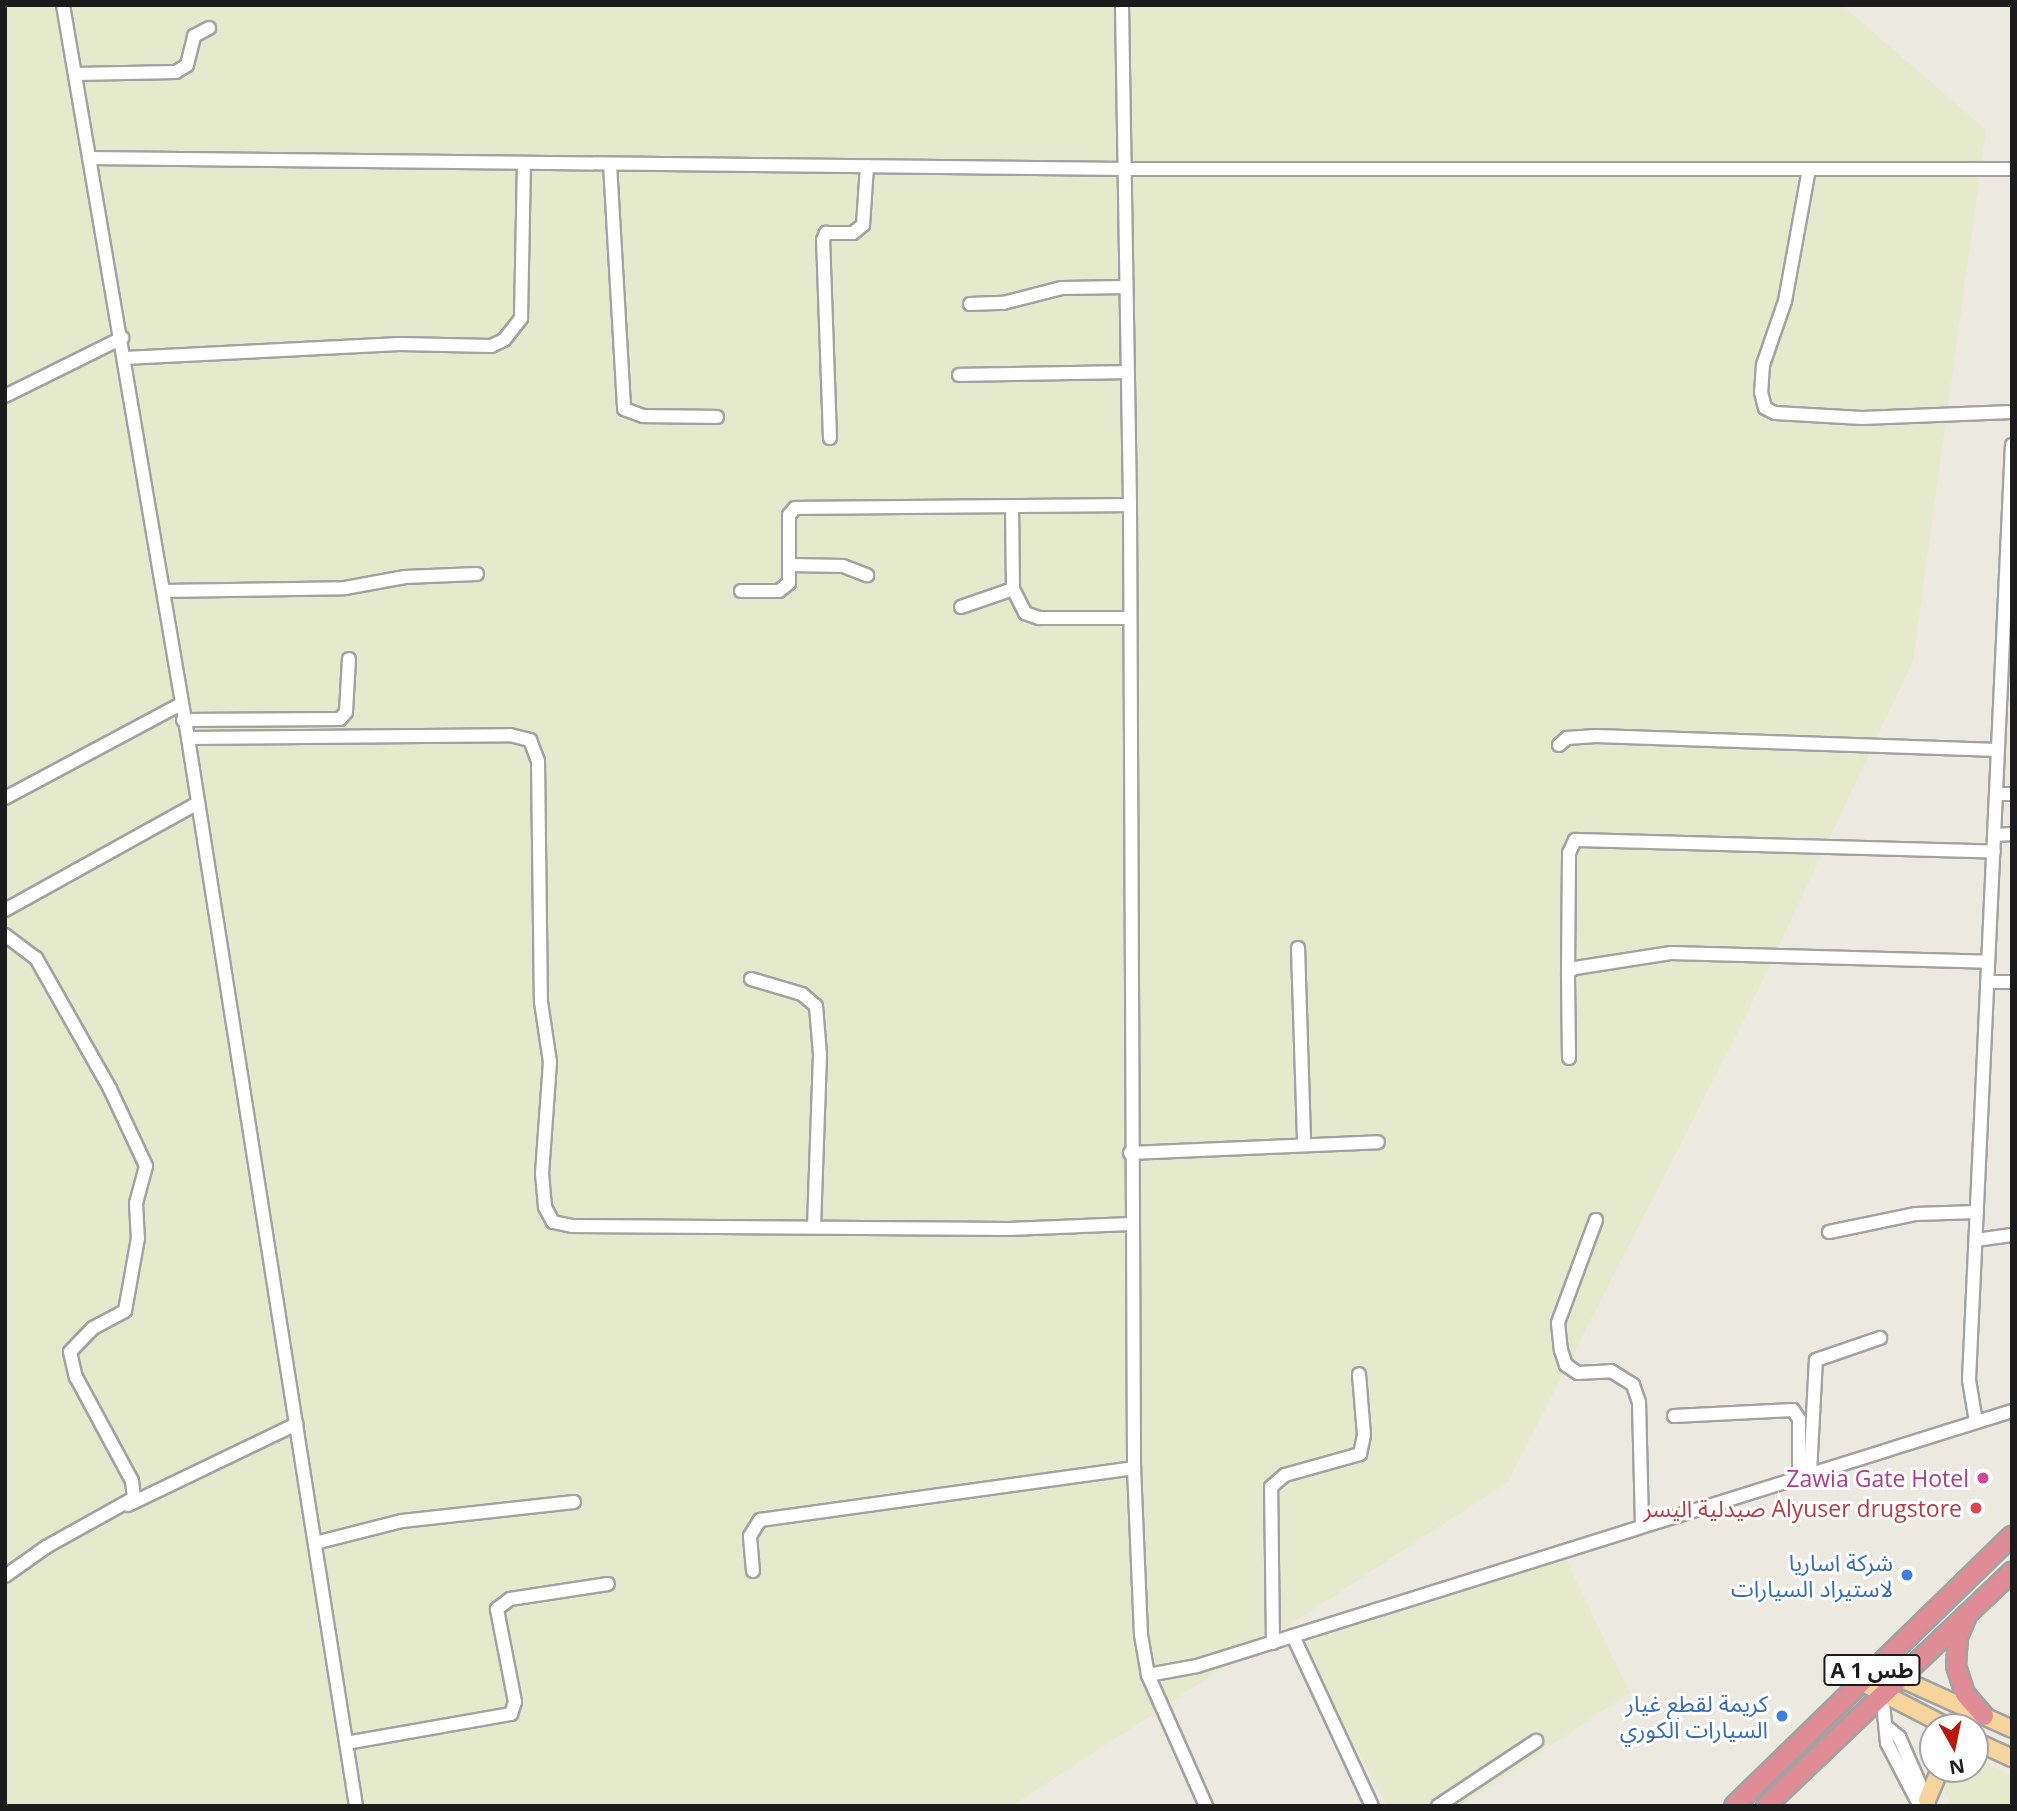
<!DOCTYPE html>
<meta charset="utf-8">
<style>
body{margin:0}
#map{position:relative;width:2017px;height:1811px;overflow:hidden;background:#ece9e1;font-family:"Open Sans","Noto Sans Arabic",sans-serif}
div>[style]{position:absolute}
.farmland>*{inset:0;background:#e6eacc}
.roads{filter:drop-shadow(2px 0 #a2a2a2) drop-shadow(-2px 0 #a2a2a2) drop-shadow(0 2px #a2a2a2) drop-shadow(0 -2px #a2a2a2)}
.minor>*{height:12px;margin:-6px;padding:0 6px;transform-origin:6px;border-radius:6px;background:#fff}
.major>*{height:16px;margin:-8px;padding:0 8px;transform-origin:8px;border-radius:8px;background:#f6d59c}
.highway>*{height:18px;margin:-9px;padding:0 9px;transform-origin:9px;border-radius:9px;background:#e08c96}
.dots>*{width:19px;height:19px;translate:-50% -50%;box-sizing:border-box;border:4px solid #fff;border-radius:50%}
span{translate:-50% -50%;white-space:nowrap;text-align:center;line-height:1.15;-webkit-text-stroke:6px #fff;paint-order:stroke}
.shield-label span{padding:2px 5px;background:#fff;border:2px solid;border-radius:5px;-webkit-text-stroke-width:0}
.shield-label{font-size:21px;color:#1b1b1b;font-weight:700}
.hotel-label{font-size:23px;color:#b23c85}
.right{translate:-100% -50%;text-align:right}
.health-label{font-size:23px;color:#be3a42}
.shop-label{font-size:23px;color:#366cbe}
.frame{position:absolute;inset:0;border:7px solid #1b1b1b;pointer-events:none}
.north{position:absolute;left:1919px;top:1713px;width:70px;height:70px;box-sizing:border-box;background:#fff;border:2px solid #a4a4a4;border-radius:50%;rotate:171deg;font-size:19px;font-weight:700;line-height:28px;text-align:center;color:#1b1b1b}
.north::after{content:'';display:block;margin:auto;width:24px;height:32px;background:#bb170b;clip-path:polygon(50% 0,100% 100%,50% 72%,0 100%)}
</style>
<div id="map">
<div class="farmland">
<i style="clip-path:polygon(5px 5px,1842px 5px,1986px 130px,1913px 661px,1744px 1020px,1508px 1482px,1012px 1806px,5px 1806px)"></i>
<i style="clip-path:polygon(1563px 1553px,1630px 1693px,1460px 1806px,1387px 1806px,1296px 1637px)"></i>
<i style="clip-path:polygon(1975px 1756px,2012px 1776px,2012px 1806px,1951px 1806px,1944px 1788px,1948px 1773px,1975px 1769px)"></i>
</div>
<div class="roads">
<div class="minor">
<i style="left:63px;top:5px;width:744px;rotate:80.32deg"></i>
<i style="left:188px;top:738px;width:1081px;rotate:81.06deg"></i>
<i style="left:1122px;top:5px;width:500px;rotate:89.08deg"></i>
<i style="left:1130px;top:505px;width:963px;rotate:89.76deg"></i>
<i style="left:1134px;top:1468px;width:167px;rotate:87.6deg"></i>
<i style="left:1141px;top:1635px;width:41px;rotate:80.1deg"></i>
<i style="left:1148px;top:1675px;width:50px;rotate:-10.4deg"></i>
<i style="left:1197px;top:1666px;width:854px;rotate:-17.37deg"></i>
<i style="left:75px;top:74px;width:101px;rotate:-1.1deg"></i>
<i style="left:176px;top:72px;width:13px;rotate:-32deg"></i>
<i style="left:187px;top:65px;width:30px;rotate:-76deg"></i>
<i style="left:194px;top:36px;width:17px;rotate:-28deg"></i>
<i style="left:89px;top:158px;width:1036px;rotate:0.61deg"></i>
<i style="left:1125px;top:169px;width:887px"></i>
<i style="left:610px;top:164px;width:245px;rotate:86.7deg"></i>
<i style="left:624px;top:409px;width:20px;rotate:20deg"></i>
<i style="left:643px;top:416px;width:74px;rotate:0.8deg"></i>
<i style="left:1809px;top:169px;width:134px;rotate:100.3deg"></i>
<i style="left:1785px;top:301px;width:68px;rotate:109deg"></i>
<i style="left:1763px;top:365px;width:27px;rotate:94deg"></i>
<i style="left:1761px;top:392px;width:16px;rotate:76deg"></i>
<i style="left:1765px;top:408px;width:11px;rotate:27deg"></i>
<i style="left:1775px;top:413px;width:87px;rotate:3.3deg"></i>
<i style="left:1862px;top:418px;width:150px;rotate:-2.3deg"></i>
<i style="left:970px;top:304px;width:33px;rotate:-2deg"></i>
<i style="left:1003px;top:303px;width:61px;rotate:-14.3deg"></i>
<i style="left:1062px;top:288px;width:64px;rotate:-0.9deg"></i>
<i style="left:125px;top:358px;width:275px;rotate:-2.9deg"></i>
<i style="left:400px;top:344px;width:91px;rotate:1.3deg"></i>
<i style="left:491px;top:346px;width:14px;rotate:-25deg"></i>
<i style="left:504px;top:340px;width:28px;rotate:-52deg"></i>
<i style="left:521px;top:318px;width:155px;rotate:-88.9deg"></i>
<i style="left:959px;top:375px;width:167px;rotate:-1deg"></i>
<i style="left:5px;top:396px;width:131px;rotate:-26.4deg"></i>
<i style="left:830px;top:438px;width:198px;rotate:-92deg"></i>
<i style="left:823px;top:240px;width:8px;rotate:-67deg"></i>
<i style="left:826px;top:233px;width:27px"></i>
<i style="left:853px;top:233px;width:13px;rotate:-39deg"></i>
<i style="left:863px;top:225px;width:59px;rotate:-86.1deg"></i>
<i style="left:1012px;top:506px;width:83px;rotate:89.3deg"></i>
<i style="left:1013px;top:589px;width:27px;rotate:63deg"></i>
<i style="left:1025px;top:613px;width:15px;rotate:20deg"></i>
<i style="left:1039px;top:618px;width:91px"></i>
<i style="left:790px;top:565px;width:53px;rotate:1.1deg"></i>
<i style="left:843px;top:566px;width:26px;rotate:21deg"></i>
<i style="left:163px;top:591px;width:182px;rotate:-0.9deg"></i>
<i style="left:345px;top:588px;width:61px;rotate:-10.4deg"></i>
<i style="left:405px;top:577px;width:72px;rotate:-2.4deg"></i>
<i style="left:741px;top:591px;width:38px"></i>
<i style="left:779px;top:591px;width:13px;rotate:-39deg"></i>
<i style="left:789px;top:583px;width:68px;rotate:-90deg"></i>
<i style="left:789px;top:515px;width:9px;rotate:-49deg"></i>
<i style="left:795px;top:508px;width:335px;rotate:-0.5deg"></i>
<i style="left:961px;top:607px;width:55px;rotate:-19.1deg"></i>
<i style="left:183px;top:720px;width:157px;rotate:-0.4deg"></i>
<i style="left:340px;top:719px;width:9px;rotate:-49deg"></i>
<i style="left:346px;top:712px;width:53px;rotate:-86.8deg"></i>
<i style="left:188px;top:738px;width:322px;rotate:-0.5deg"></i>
<i style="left:510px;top:735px;width:21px;rotate:14deg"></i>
<i style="left:530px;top:740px;width:22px;rotate:69deg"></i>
<i style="left:538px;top:761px;width:241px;rotate:89.3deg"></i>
<i style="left:541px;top:1002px;width:61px;rotate:81.5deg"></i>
<i style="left:550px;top:1062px;width:111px;rotate:94.1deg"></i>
<i style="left:542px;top:1173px;width:34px;rotate:85deg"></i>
<i style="left:545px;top:1207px;width:17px;rotate:62deg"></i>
<i style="left:553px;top:1222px;width:19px;rotate:12deg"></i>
<i style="left:572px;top:1226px;width:437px;rotate:0.4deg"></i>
<i style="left:1009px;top:1229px;width:122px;rotate:-2.3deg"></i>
<i style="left:1559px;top:745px;width:11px;rotate:-41deg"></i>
<i style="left:1567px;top:738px;width:29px;rotate:-4deg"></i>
<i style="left:1596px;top:736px;width:402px;rotate:2deg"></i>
<i style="left:1996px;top:794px;width:16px"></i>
<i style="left:5px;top:798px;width:200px;rotate:-28.1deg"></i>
<i style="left:1995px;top:835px;width:17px;rotate:-3deg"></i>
<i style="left:5px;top:910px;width:221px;rotate:-29deg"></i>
<i style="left:5px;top:935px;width:39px;rotate:37deg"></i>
<i style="left:36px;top:958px;width:150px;rotate:60.5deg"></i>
<i style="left:110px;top:1089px;width:85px;rotate:64.9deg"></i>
<i style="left:146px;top:1166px;width:38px;rotate:105deg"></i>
<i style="left:136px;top:1203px;width:35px;rotate:87deg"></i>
<i style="left:138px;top:1238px;width:74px;rotate:100.1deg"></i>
<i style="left:125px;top:1311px;width:36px;rotate:152deg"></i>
<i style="left:93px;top:1328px;width:33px;rotate:134deg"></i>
<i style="left:70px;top:1352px;width:26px;rotate:77deg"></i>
<i style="left:76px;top:1377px;width:118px;rotate:61.7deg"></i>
<i style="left:132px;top:1481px;width:17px;rotate:83deg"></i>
<i style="left:134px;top:1498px;width:101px;rotate:150.9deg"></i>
<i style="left:46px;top:1547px;width:50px;rotate:144.7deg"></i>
<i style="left:1298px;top:948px;width:194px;rotate:88.2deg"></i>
<i style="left:1568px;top:972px;width:119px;rotate:-89.5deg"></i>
<i style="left:1569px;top:853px;width:14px;rotate:-65deg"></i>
<i style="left:1575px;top:840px;width:419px;rotate:1.6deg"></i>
<i style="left:751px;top:979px;width:53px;rotate:16.4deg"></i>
<i style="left:802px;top:994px;width:18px;rotate:41deg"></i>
<i style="left:816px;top:1006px;width:49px;rotate:85.3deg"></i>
<i style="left:820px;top:1055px;width:172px;rotate:92deg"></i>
<i style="left:1987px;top:982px;width:25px"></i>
<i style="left:1569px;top:1058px;width:86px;rotate:-90.7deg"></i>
<i style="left:1568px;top:972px;width:8px;rotate:-30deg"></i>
<i style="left:1575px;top:968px;width:97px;rotate:-8.9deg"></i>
<i style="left:1671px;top:953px;width:317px;rotate:1.6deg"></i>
<i style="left:1130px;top:1153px;width:248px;rotate:-2.5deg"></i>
<i style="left:1596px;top:1220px;width:110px;rotate:110.3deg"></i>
<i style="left:1558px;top:1323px;width:27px;rotate:84deg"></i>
<i style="left:1561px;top:1350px;width:16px;rotate:72deg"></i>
<i style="left:1566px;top:1365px;width:14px;rotate:34deg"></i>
<i style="left:1578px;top:1373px;width:33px;rotate:-3deg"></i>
<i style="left:1611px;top:1371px;width:26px;rotate:32deg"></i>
<i style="left:1633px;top:1385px;width:18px;rotate:71deg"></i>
<i style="left:1639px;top:1402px;width:123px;rotate:88.6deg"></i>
<i style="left:1829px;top:1232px;width:89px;rotate:-11.7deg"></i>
<i style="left:1916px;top:1214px;width:61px;rotate:-1.9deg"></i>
<i style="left:1976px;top:1240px;width:36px;rotate:-8deg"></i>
<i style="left:1674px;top:1416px;width:119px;rotate:-2.9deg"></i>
<i style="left:1793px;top:1410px;width:11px;rotate:56deg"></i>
<i style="left:1799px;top:1419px;width:57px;rotate:90deg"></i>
<i style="left:1976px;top:1422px;width:43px;rotate:-99.5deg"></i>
<i style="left:1969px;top:1380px;width:936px;rotate:-87.37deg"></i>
<i style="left:1810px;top:1473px;width:113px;rotate:-87deg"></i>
<i style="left:1816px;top:1360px;width:68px;rotate:-19deg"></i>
<i style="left:128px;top:1505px;width:187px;rotate:-25.7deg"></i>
<i style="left:315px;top:1543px;width:90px;rotate:-14.2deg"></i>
<i style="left:402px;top:1521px;width:173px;rotate:-6.3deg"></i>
<i style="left:753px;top:1571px;width:35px;rotate:-95deg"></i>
<i style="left:750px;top:1536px;width:19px;rotate:-58deg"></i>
<i style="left:760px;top:1520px;width:378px;rotate:-7.9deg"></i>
<i style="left:1293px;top:1636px;width:187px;rotate:65.1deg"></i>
<i style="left:1273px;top:1643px;width:156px;rotate:-90.7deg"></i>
<i style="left:1271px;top:1487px;width:18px;rotate:-41deg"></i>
<i style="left:1285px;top:1475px;width:78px;rotate:-15.6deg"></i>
<i style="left:1360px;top:1454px;width:19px;rotate:-78deg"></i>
<i style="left:1364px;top:1435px;width:61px;rotate:-94.7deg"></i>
<i style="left:1148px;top:1675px;width:143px;rotate:66.1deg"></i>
<i style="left:1882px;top:1693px;width:50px;rotate:84.3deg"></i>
<i style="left:1887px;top:1743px;width:71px;rotate:62.4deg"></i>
<i style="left:1887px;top:1727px;width:16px;rotate:40deg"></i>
<i style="left:1899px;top:1737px;width:74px;rotate:66.2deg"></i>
<i style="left:346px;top:1743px;width:168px;rotate:-10deg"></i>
<i style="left:511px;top:1714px;width:13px;rotate:-72deg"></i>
<i style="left:515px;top:1702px;width:95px;rotate:-101deg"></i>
<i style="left:497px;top:1609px;width:16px;rotate:-38deg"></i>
<i style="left:510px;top:1599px;width:99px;rotate:-8.7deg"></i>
<i style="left:1438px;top:1806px;width:118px;rotate:-33.6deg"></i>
</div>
<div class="major">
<i style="left:1875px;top:1667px;width:150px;rotate:24.3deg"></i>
<i style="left:1859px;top:1681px;width:100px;rotate:27.3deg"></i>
<i style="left:1975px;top:1741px;width:41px;rotate:24.7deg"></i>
<i style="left:1927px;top:1800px;width:34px;rotate:-67deg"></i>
</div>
<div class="highway">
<i style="left:1966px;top:1618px;width:21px;rotate:113deg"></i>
<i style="left:1958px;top:1637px;width:29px;rotate:94deg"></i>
<i style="left:1956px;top:1666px;width:29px;rotate:72deg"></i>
<i style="left:1965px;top:1694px;width:29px;rotate:49deg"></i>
<i style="left:1734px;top:1806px;width:388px;rotate:-44.2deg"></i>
<i style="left:1766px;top:1806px;width:340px;rotate:-43.6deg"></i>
</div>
</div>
<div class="dots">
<i style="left:1983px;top:1478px;background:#d1479c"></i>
<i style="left:1976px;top:1508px;background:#e0444e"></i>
<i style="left:1907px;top:1575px;background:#3f7fe0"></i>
<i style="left:1782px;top:1716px;background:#3f7fe0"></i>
</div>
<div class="shield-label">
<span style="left:1872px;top:1670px">A 1 طس</span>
</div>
<div class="hotel-label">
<span class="right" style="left:1969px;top:1478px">Zawia Gate Hotel</span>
</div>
<div class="health-label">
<span class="right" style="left:1962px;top:1508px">صيدلية اليسر Alyuser drugstore</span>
</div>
<div class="shop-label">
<span class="right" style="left:1893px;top:1575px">شركة اساريا<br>لاستيراد السيارات</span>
<span class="right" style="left:1768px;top:1716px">كريمة لقطع غيار<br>السيارات الكوري</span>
</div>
<div class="frame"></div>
<div class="north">N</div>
</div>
